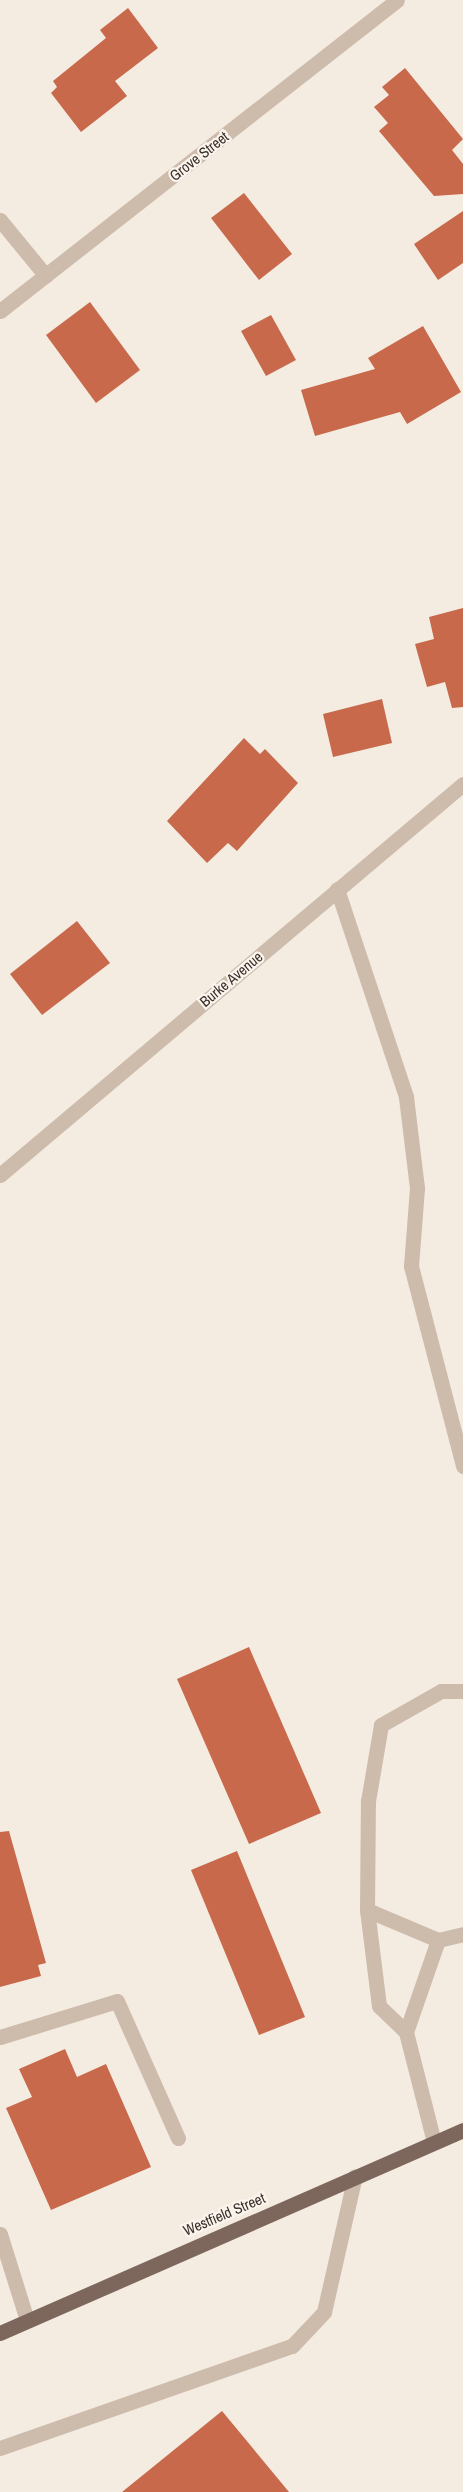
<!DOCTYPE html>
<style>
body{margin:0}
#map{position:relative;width:463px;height:2492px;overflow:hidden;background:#f4ebe1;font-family:"Archivo Narrow",sans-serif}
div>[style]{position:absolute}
.building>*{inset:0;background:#c8694b}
.lane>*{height:15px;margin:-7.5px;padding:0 7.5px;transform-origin:7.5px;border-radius:7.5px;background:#cdbbac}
.street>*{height:15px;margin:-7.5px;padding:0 7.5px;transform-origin:7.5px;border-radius:7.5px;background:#cdbbac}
.primary>*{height:15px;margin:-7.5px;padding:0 7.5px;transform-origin:7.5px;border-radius:7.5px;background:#7d675c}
span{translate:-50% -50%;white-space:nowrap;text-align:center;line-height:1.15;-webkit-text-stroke:4.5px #fbf5ee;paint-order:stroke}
.street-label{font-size:15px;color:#3b302b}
</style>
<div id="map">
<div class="building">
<i style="clip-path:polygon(128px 8px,158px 48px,115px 81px,127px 96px,81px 132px,51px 93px,57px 87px,53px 81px,106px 38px,100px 30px)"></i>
<i style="clip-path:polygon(405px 68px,463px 139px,452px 150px,463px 164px,463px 194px,434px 196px,379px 131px,388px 123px,374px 107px,389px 95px,382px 87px)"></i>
<i style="clip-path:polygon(244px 193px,292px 254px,259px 280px,211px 218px)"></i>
<i style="clip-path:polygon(463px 211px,463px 263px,438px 280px,414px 244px)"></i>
<i style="clip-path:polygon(90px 302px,140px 370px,96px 403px,46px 335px)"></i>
<i style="clip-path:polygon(271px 315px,296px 360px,266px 376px,241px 331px)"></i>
<i style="clip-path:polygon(423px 326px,461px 392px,407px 424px,400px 412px,315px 436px,301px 390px,375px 369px,368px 358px)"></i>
<i style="clip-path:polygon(463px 608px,463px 707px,452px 708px,445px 682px,427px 687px,415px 644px,434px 639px,429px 617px)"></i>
<i style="clip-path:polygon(382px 699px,392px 743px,333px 757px,323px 714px)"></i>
<i style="clip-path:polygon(244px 738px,260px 754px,265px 749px,298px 783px,237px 851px,228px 843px,207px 863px,167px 821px)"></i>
<i style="clip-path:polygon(77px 921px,110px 963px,42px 1015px,10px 974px)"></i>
<i style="clip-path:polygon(249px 1647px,321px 1813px,249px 1844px,177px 1679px)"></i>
<i style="clip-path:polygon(9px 1831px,46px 1963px,38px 1965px,41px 1976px,0 1987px,0 1832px)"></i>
<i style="clip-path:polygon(237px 1851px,305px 2017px,259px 2035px,191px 1870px)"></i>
<i style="clip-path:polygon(65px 2049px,77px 2077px,106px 2064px,151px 2167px,51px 2210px,6px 2108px,32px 2097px,19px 2069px)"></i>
<i style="clip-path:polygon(222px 2411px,289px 2492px,122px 2492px)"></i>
</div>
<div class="lane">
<i style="left:0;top:220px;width:72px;rotate:50.6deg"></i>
<i style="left:337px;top:889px;width:219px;rotate:71.6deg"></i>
<i style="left:406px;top:1097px;width:92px;rotate:83.1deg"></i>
<i style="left:417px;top:1188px;width:78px;rotate:94.4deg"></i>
<i style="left:411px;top:1266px;width:207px;rotate:75.4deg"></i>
<i style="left:367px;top:1910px;width:77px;rotate:22.9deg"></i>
<i style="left:406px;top:2032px;width:97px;rotate:-70.8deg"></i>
<i style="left:438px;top:1940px;width:26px;rotate:-13deg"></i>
<i style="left:0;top:2037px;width:122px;rotate:-17.1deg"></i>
<i style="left:117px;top:2001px;width:150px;rotate:66deg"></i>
<i style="left:434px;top:2142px;width:114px;rotate:-104.3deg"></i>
<i style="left:406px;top:2032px;width:37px;rotate:-136deg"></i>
<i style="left:379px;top:2006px;width:97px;rotate:-97.1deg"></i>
<i style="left:367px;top:1910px;width:109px;rotate:-89.5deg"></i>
<i style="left:368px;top:1801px;width:77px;rotate:-80.3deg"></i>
<i style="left:381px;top:1725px;width:69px;rotate:-29.5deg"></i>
<i style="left:441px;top:1691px;width:22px"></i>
<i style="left:0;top:2448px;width:309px;rotate:-19.3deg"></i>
<i style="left:292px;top:2346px;width:47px;rotate:-46.7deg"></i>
<i style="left:324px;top:2312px;width:139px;rotate:-77.2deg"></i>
</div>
<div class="street">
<i style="left:0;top:311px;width:504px;rotate:-38.07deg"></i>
<i style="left:0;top:1175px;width:606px;rotate:-40.18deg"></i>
<i style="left:0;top:2234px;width:90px;rotate:72.6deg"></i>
</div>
<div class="primary">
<i style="left:0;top:2333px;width:506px;rotate:-23.67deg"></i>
</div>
<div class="street-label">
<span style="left:199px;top:156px;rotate:-38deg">Grove Street</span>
<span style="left:231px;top:979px;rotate:-40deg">Burke Avenue</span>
<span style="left:224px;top:2214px;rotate:-23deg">Westfield Street</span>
</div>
</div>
